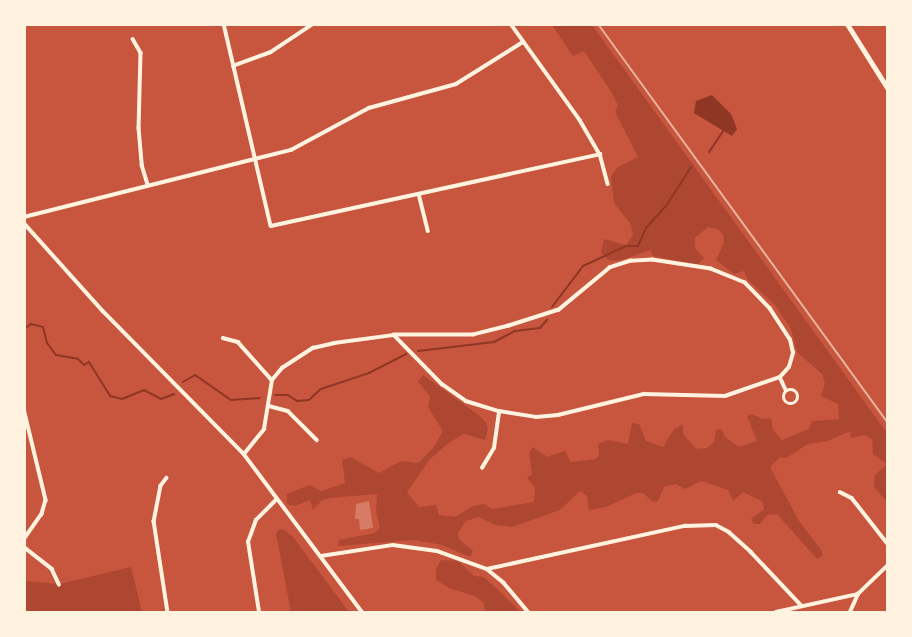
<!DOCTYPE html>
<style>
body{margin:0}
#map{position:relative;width:912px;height:637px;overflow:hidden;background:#c8553d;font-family:"Work Sans",sans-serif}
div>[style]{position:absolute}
.green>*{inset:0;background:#ae4732}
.water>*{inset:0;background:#8f3625}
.stream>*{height:2px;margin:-1px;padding:0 1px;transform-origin:1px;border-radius:1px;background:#8f3625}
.building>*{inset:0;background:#d67c66}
.minor>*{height:3.5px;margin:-1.75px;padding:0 1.75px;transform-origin:1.75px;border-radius:1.75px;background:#fff3e0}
.minor>.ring{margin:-1.75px;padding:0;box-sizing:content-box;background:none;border:3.5px solid #fff3e0;border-radius:50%}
.primary>*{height:5px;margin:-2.5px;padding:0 2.5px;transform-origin:2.5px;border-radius:2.5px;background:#fff3e0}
.rail>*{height:2px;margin:-1px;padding:0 1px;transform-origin:1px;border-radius:1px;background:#e9b49f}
span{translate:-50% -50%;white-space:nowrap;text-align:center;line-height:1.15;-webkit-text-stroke:7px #fff3e0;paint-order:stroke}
.frame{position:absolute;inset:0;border:26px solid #fff3e0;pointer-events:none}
</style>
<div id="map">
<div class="green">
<i style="clip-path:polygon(552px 25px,592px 25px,887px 433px,887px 502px,874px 487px,875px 475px,887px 464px,873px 454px,872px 439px,865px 435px,851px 438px,850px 431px,828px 441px,808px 444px,786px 458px,780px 457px,770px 467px,799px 521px,822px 551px,822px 556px,817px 559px,777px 514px,767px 515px,760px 524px,754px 524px,751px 519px,764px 509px,762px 501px,743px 492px,733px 501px,728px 490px,701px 481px,685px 489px,676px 484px,664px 487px,658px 501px,653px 502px,643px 493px,636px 493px,606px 507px,589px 510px,587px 496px,580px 491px,560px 510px,512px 527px,495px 525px,479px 517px,466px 521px,458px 533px,459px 539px,473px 551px,470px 557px,442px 545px,414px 540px,338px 546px,339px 540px,375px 533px,380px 527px,376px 511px,377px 494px,330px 498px,322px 500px,313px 510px,310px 500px,295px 506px,287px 504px,287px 494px,309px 485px,321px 491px,345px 483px,342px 460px,350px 457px,379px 473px,401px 461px,418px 463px,433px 448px,443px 431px,428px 407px,430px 397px,418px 381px,423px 375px,476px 413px,486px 422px,488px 429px,485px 440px,464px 434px,450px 442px,430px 459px,407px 492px,419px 507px,436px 505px,439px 515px,455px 517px,473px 506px,485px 504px,492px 509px,534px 502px,535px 487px,527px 478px,532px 474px,529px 453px,533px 447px,547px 457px,565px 451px,571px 462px,596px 459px,599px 455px,598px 444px,608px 440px,628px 444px,632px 423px,639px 424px,646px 441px,663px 447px,674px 429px,683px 424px,683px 434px,696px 449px,707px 448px,714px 442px,716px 430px,721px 429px,725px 437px,739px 447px,757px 441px,747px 416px,752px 414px,762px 419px,771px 418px,773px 430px,782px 440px,809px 429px,812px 421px,839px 419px,838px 404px,821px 396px,825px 383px,822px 374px,797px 352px,791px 329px,775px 305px,747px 279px,744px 271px,734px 274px,716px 260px,724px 243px,723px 234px,717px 229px,708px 227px,695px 238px,695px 248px,704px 258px,697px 265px,653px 256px,651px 250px,618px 261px,608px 260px,601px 252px,604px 239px,626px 245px,633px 235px,630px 223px,614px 203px,611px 176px,618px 167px,638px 157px,615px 112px,618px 105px,612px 93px,584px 51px,573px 56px)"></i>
<i style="clip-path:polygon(283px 529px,293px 537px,349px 612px,291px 612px,276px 534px,278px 530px)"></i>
<i style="clip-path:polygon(441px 560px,458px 561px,474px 576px,484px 577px,521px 612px,485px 612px,484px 603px,475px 596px,449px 588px,436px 580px,436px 569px)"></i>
<i style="clip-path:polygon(131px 567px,142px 612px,25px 612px,24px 581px,59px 584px)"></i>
</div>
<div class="water">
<i style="clip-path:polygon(712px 95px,731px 114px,737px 129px,732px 136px,694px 113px,696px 101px)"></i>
</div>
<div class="stream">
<i style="left:709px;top:152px;width:25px;rotate:-56deg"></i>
<i style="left:552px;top:307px;width:51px;rotate:-52.9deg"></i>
<i style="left:583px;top:266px;width:47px;rotate:-24.9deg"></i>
<i style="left:626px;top:246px;width:12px"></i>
<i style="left:638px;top:246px;width:20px;rotate:-66deg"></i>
<i style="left:646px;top:228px;width:30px;rotate:-48deg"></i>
<i style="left:666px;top:206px;width:46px;rotate:-57.3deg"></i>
<i style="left:24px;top:329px;width:9px;rotate:-36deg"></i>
<i style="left:31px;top:324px;width:12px;rotate:14deg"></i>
<i style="left:43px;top:327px;width:16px;rotate:76deg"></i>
<i style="left:47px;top:343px;width:15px;rotate:53deg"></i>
<i style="left:56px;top:355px;width:22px;rotate:10deg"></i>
<i style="left:78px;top:359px;width:8px;rotate:45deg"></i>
<i style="left:84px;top:365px;width:6px;rotate:-31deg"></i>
<i style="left:89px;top:362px;width:40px;rotate:58deg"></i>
<i style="left:110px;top:396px;width:12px;rotate:14deg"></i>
<i style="left:122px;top:399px;width:24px;rotate:-22deg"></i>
<i style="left:144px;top:390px;width:19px;rotate:28deg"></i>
<i style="left:161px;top:399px;width:14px;rotate:-21deg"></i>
<i style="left:418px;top:351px;width:77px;rotate:-6.8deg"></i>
<i style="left:494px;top:342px;width:24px;rotate:-28deg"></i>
<i style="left:515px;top:331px;width:25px;rotate:-7deg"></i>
<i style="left:540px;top:328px;width:11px;rotate:-49deg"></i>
<i style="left:183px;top:382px;width:14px;rotate:-30deg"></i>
<i style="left:195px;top:375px;width:44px;rotate:34.8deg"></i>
<i style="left:231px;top:400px;width:29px;rotate:-4deg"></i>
<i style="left:275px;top:395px;width:13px"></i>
<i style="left:288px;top:395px;width:11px;rotate:34deg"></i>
<i style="left:297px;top:401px;width:12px;rotate:-5deg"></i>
<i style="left:309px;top:400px;width:16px;rotate:-43deg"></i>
<i style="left:321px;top:389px;width:51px;rotate:-18.4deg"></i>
<i style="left:369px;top:373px;width:42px;rotate:-27.2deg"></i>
</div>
<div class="building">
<i style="clip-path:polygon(369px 501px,373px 528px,360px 530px,359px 519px,355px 519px,356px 504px)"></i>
</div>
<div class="minor">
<i style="left:224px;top:24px;width:207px;rotate:76.9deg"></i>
<i style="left:271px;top:226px;width:337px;rotate:-12.3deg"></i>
<i style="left:511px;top:24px;width:118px;rotate:54.3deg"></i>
<i style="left:580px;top:120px;width:39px;rotate:60deg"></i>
<i style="left:600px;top:154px;width:31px;rotate:75deg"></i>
<i style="left:133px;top:39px;width:16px;rotate:60deg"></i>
<i style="left:141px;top:53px;width:75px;rotate:91.5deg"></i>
<i style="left:139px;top:128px;width:37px;rotate:85deg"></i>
<i style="left:142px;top:165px;width:21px;rotate:73deg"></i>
<i style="left:233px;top:66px;width:40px;rotate:-20.2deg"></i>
<i style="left:271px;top:52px;width:50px;rotate:-33.7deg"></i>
<i style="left:419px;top:194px;width:38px;rotate:76deg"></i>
<i style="left:24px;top:217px;width:275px;rotate:-14.1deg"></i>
<i style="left:291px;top:150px;width:89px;rotate:-28.3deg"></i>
<i style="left:369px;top:108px;width:90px;rotate:-15.4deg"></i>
<i style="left:456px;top:84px;width:79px;rotate:-32.1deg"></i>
<i style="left:24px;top:223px;width:118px;rotate:48.1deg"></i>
<i style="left:103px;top:311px;width:201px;rotate:45.4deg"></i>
<i style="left:244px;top:454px;width:197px;rotate:53.2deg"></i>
<i style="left:223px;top:338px;width:16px;rotate:15deg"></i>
<i style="left:238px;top:342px;width:51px;rotate:48.2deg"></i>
<i style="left:780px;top:377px;width:14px;rotate:65deg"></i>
<i class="ring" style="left:784px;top:390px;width:10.5px;height:10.5px"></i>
<i style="left:269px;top:406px;width:20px;rotate:15deg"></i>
<i style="left:288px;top:411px;width:41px;rotate:45deg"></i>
<i style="left:24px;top:409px;width:94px;rotate:76.4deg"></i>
<i style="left:46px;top:500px;width:15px;rotate:106deg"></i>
<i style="left:42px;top:514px;width:32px;rotate:125deg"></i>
<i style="left:244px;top:454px;width:32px;rotate:-51deg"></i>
<i style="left:264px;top:429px;width:50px;rotate:-80.7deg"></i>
<i style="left:272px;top:380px;width:16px;rotate:-50deg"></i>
<i style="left:282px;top:368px;width:37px;rotate:-33deg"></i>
<i style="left:313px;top:348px;width:22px;rotate:-13deg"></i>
<i style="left:334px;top:343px;width:61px;rotate:-7.6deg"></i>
<i style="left:394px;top:335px;width:69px;rotate:45.6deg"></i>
<i style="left:442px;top:384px;width:29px;rotate:35deg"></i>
<i style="left:466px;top:401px;width:34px;rotate:17deg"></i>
<i style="left:499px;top:411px;width:37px;rotate:9deg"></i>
<i style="left:536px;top:417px;width:22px;rotate:-5deg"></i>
<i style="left:558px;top:415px;width:89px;rotate:-13.7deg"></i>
<i style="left:644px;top:394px;width:81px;rotate:1.4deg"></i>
<i style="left:725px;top:396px;width:58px;rotate:-19.1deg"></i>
<i style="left:780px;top:377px;width:13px;rotate:-48deg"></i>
<i style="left:789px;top:367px;width:15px;rotate:-74deg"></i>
<i style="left:793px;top:353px;width:13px;rotate:-103deg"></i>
<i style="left:790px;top:340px;width:37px;rotate:-123deg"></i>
<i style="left:770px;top:309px;width:36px;rotate:-134deg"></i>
<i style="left:745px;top:283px;width:37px;rotate:-158deg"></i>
<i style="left:711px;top:269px;width:59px;rotate:-171.2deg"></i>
<i style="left:653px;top:260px;width:22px;rotate:177deg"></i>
<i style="left:631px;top:261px;width:22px;rotate:162deg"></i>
<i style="left:610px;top:268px;width:66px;rotate:140.5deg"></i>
<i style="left:559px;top:310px;width:52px;rotate:162.3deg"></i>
<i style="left:509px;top:326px;width:36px;rotate:166deg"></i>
<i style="left:474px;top:335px;width:80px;rotate:180deg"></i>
<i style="left:482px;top:468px;width:23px;rotate:-59deg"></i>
<i style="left:494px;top:448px;width:37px;rotate:-82deg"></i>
<i style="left:167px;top:478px;width:10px;rotate:127deg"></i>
<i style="left:161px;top:486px;width:36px;rotate:101deg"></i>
<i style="left:154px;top:521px;width:92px;rotate:81.3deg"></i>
<i style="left:840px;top:492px;width:13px;rotate:27deg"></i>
<i style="left:852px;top:498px;width:58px;rotate:52deg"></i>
<i style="left:24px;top:547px;width:36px;rotate:38deg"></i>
<i style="left:52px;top:569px;width:17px;rotate:65deg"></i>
<i style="left:321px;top:556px;width:73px;rotate:-8.7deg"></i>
<i style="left:393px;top:545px;width:44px;rotate:7.8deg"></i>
<i style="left:437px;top:551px;width:53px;rotate:19.8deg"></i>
<i style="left:487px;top:569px;width:22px;rotate:39deg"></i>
<i style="left:504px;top:583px;width:38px;rotate:50deg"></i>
<i style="left:487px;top:569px;width:203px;rotate:-12.3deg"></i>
<i style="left:685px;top:526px;width:31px;rotate:-2deg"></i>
<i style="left:716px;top:525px;width:15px;rotate:28deg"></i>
<i style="left:729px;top:532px;width:30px;rotate:42deg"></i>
<i style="left:751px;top:552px;width:74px;rotate:46.6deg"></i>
<i style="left:259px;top:612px;width:71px;rotate:-98.9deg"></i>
<i style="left:248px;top:542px;width:23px;rotate:-70deg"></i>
<i style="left:256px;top:520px;width:28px;rotate:-45deg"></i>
<i style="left:776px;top:612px;width:84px;rotate:-12.4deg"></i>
<i style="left:850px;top:612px;width:20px;rotate:-66deg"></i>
<i style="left:858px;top:594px;width:42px;rotate:-44deg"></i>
</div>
<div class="primary">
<i style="left:847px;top:24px;width:77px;rotate:57.8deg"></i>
</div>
<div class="rail">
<i style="left:598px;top:24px;width:493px;rotate:54deg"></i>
</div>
<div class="frame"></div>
</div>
